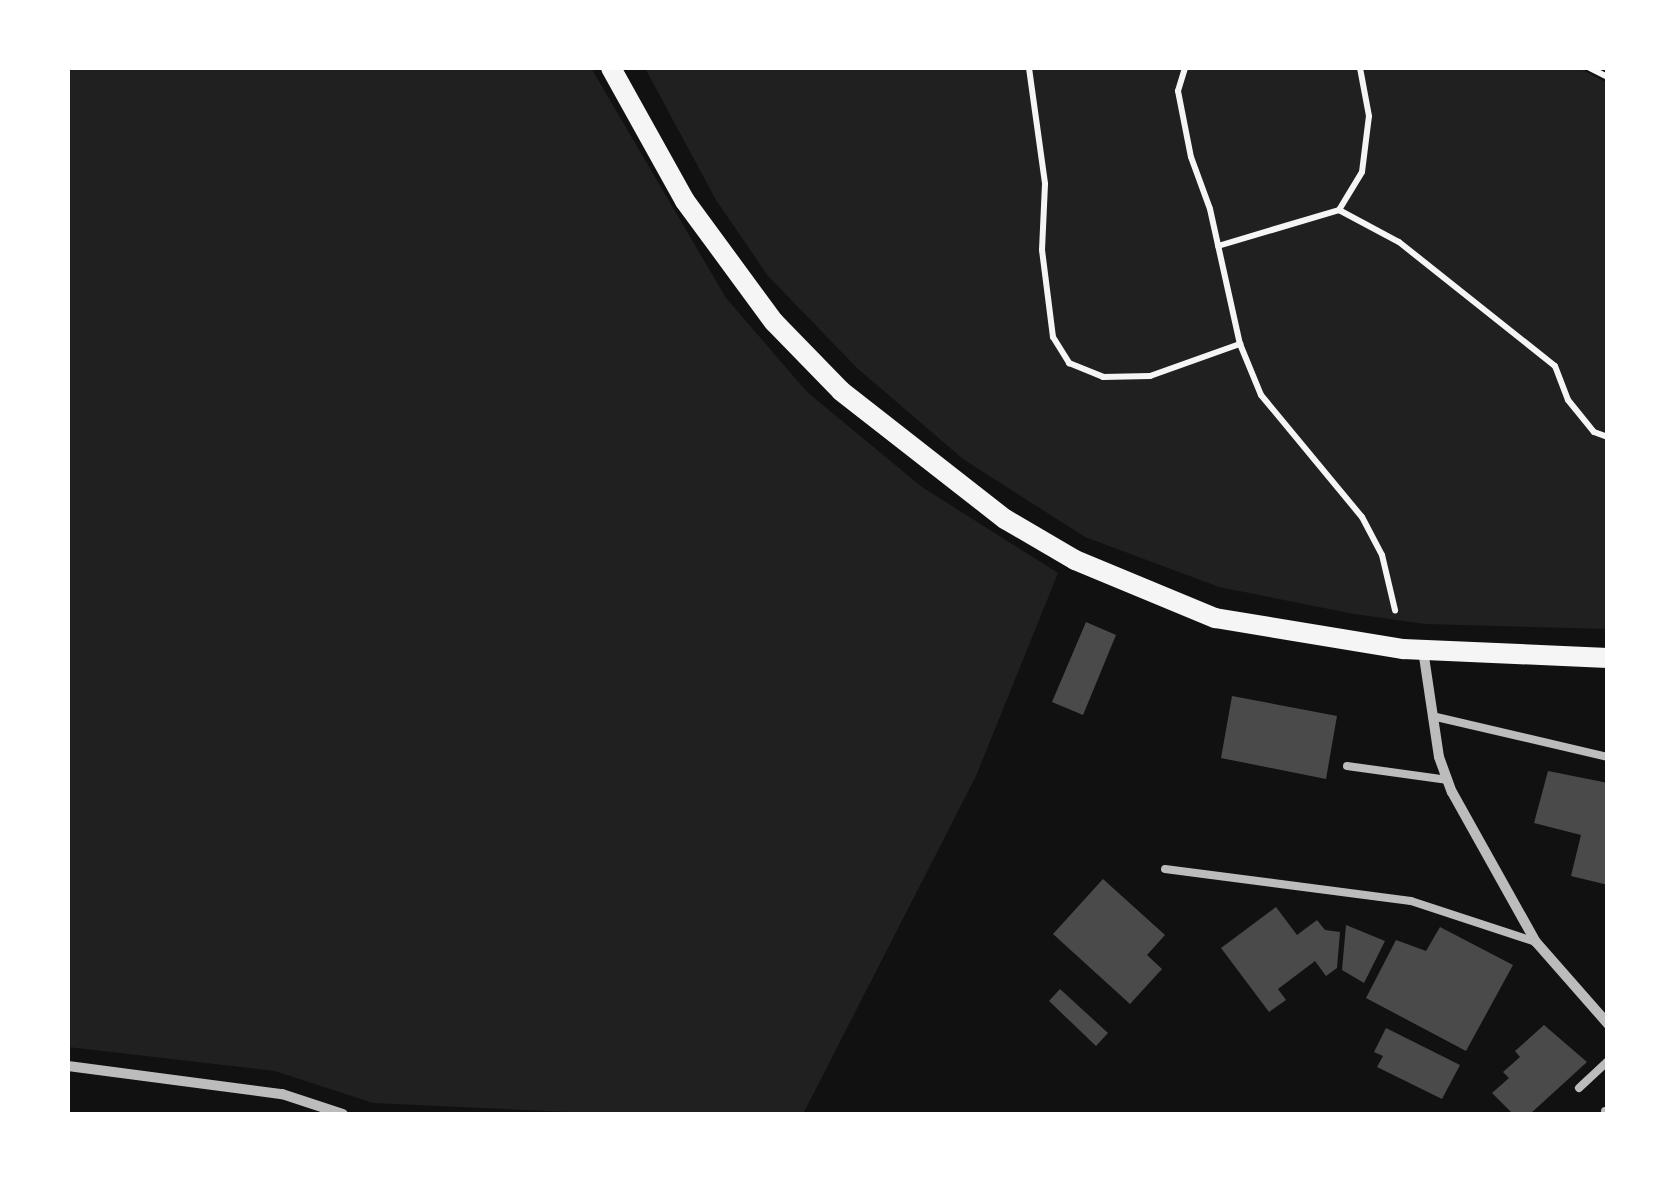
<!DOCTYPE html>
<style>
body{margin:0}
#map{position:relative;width:1675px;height:1182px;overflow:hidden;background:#111;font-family:Lato,sans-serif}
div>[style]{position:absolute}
.green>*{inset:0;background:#202020}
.building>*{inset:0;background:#4a4a4a}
.path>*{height:6px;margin:-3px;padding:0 3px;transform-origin:3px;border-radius:3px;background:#f5f5f5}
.service>*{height:8px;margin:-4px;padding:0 4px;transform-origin:4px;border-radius:4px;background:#bcbcbc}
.minor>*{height:10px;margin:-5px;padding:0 5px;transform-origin:5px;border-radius:5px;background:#bcbcbc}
.secondary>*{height:20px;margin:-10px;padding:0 10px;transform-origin:10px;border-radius:10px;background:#f5f5f5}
span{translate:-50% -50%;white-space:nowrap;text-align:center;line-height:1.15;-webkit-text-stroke:8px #fff;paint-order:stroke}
.frame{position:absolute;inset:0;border:70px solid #fff;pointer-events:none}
</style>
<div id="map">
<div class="green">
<i style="clip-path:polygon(68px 68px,591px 68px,726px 298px,807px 392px,922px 487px,1058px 573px,976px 776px,803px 1114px,613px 1114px,373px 1103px,275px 1071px,68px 1047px)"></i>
<i style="clip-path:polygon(645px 68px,1579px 68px,1607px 83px,1607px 629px,1425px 624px,1354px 614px,1219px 587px,1085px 537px,963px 459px,857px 368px,768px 276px,716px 200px)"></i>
</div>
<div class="building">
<i style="clip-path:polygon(1086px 622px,1116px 635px,1083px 715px,1052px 702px)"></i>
<i style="clip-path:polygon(1232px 696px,1337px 716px,1326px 779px,1221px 758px)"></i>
<i style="clip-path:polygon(1548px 771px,1608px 783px,1608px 885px,1571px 876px,1581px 835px,1534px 823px)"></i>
<i style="clip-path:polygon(1103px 879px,1165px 935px,1147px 955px,1162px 969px,1130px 1004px,1053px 934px)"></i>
<i style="clip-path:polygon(1276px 907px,1297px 935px,1317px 920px,1325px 930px,1340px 932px,1337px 968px,1326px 976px,1315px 961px,1278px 989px,1286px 1000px,1269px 1012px,1221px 948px)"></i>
<i style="clip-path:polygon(1346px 925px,1385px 941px,1364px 983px,1342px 970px)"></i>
<i style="clip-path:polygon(1440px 927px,1513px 965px,1466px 1051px,1366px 998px,1396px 940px,1426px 951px)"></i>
<i style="clip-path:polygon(1060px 989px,1108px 1033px,1096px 1046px,1049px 1001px)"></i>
<i style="clip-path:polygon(1544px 1025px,1587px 1062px,1530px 1114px,1513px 1114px,1492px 1093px,1509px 1078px,1503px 1072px,1520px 1057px,1515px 1051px)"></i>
<i style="clip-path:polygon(1386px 1028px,1460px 1065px,1442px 1099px,1377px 1067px,1383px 1056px,1374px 1052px)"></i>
</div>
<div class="path">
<i style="left:1029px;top:68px;width:117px;rotate:82.1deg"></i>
<i style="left:1045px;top:184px;width:66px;rotate:92.6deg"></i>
<i style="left:1042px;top:250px;width:88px;rotate:82.8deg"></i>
<i style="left:1053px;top:337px;width:31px;rotate:58deg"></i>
<i style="left:1069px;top:363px;width:37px;rotate:22deg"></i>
<i style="left:1103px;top:377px;width:47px;rotate:-1.2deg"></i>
<i style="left:1150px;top:376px;width:96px;rotate:-19.6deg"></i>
<i style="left:1185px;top:68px;width:24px;rotate:107deg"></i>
<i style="left:1178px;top:91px;width:67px;rotate:78.9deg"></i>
<i style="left:1191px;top:157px;width:55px;rotate:69.9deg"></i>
<i style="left:1210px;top:209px;width:138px;rotate:77.5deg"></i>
<i style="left:1240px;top:344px;width:55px;rotate:67.6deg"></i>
<i style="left:1261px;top:395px;width:158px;rotate:50.4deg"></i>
<i style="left:1362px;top:517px;width:43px;rotate:62.2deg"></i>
<i style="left:1382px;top:555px;width:57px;rotate:76.7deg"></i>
<i style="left:1590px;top:68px;width:20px;rotate:27deg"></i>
<i style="left:1339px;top:210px;width:68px;rotate:28.1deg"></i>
<i style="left:1399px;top:242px;width:199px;rotate:38.5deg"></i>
<i style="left:1555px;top:366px;width:36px;rotate:69deg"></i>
<i style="left:1568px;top:400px;width:41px;rotate:50.9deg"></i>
<i style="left:1594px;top:432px;width:15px;rotate:20deg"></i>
<i style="left:1218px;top:246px;width:126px;rotate:-16.6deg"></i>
<i style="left:1339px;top:210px;width:44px;rotate:-58.8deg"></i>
<i style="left:1362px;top:172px;width:56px;rotate:-82.9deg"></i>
<i style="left:1369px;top:116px;width:49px;rotate:-100.6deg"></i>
</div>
<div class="service">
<i style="left:1432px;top:716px;width:181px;rotate:13.1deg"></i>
<i style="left:1347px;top:766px;width:102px;rotate:7.9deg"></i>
<i style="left:1165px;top:869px;width:248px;rotate:7.4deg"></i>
<i style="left:1411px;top:901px;width:132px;rotate:18.2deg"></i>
<i style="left:1579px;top:1088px;width:40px;rotate:-43deg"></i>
<i style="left:1605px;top:1111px;width:3px"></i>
</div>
<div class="minor">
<i style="left:1423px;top:650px;width:108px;rotate:81.5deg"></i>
<i style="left:1439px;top:757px;width:37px;rotate:70deg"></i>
<i style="left:1452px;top:792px;width:172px;rotate:60.8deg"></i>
<i style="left:1536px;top:942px;width:109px;rotate:48.7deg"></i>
<i style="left:68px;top:1066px;width:216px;rotate:7.5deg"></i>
<i style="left:282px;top:1094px;width:64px;rotate:18.2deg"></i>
</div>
<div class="secondary">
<i style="left:611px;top:68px;width:152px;rotate:60.9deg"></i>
<i style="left:685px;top:201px;width:150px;rotate:53.7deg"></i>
<i style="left:774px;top:322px;width:96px;rotate:45.8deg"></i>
<i style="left:841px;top:391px;width:208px;rotate:38deg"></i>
<i style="left:1005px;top:519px;width:81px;rotate:30.4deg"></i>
<i style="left:1075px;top:560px;width:152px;rotate:22.5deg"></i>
<i style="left:1215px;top:618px;width:191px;rotate:9.4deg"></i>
<i style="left:1403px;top:649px;width:205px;rotate:2.5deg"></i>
</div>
<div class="frame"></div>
</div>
